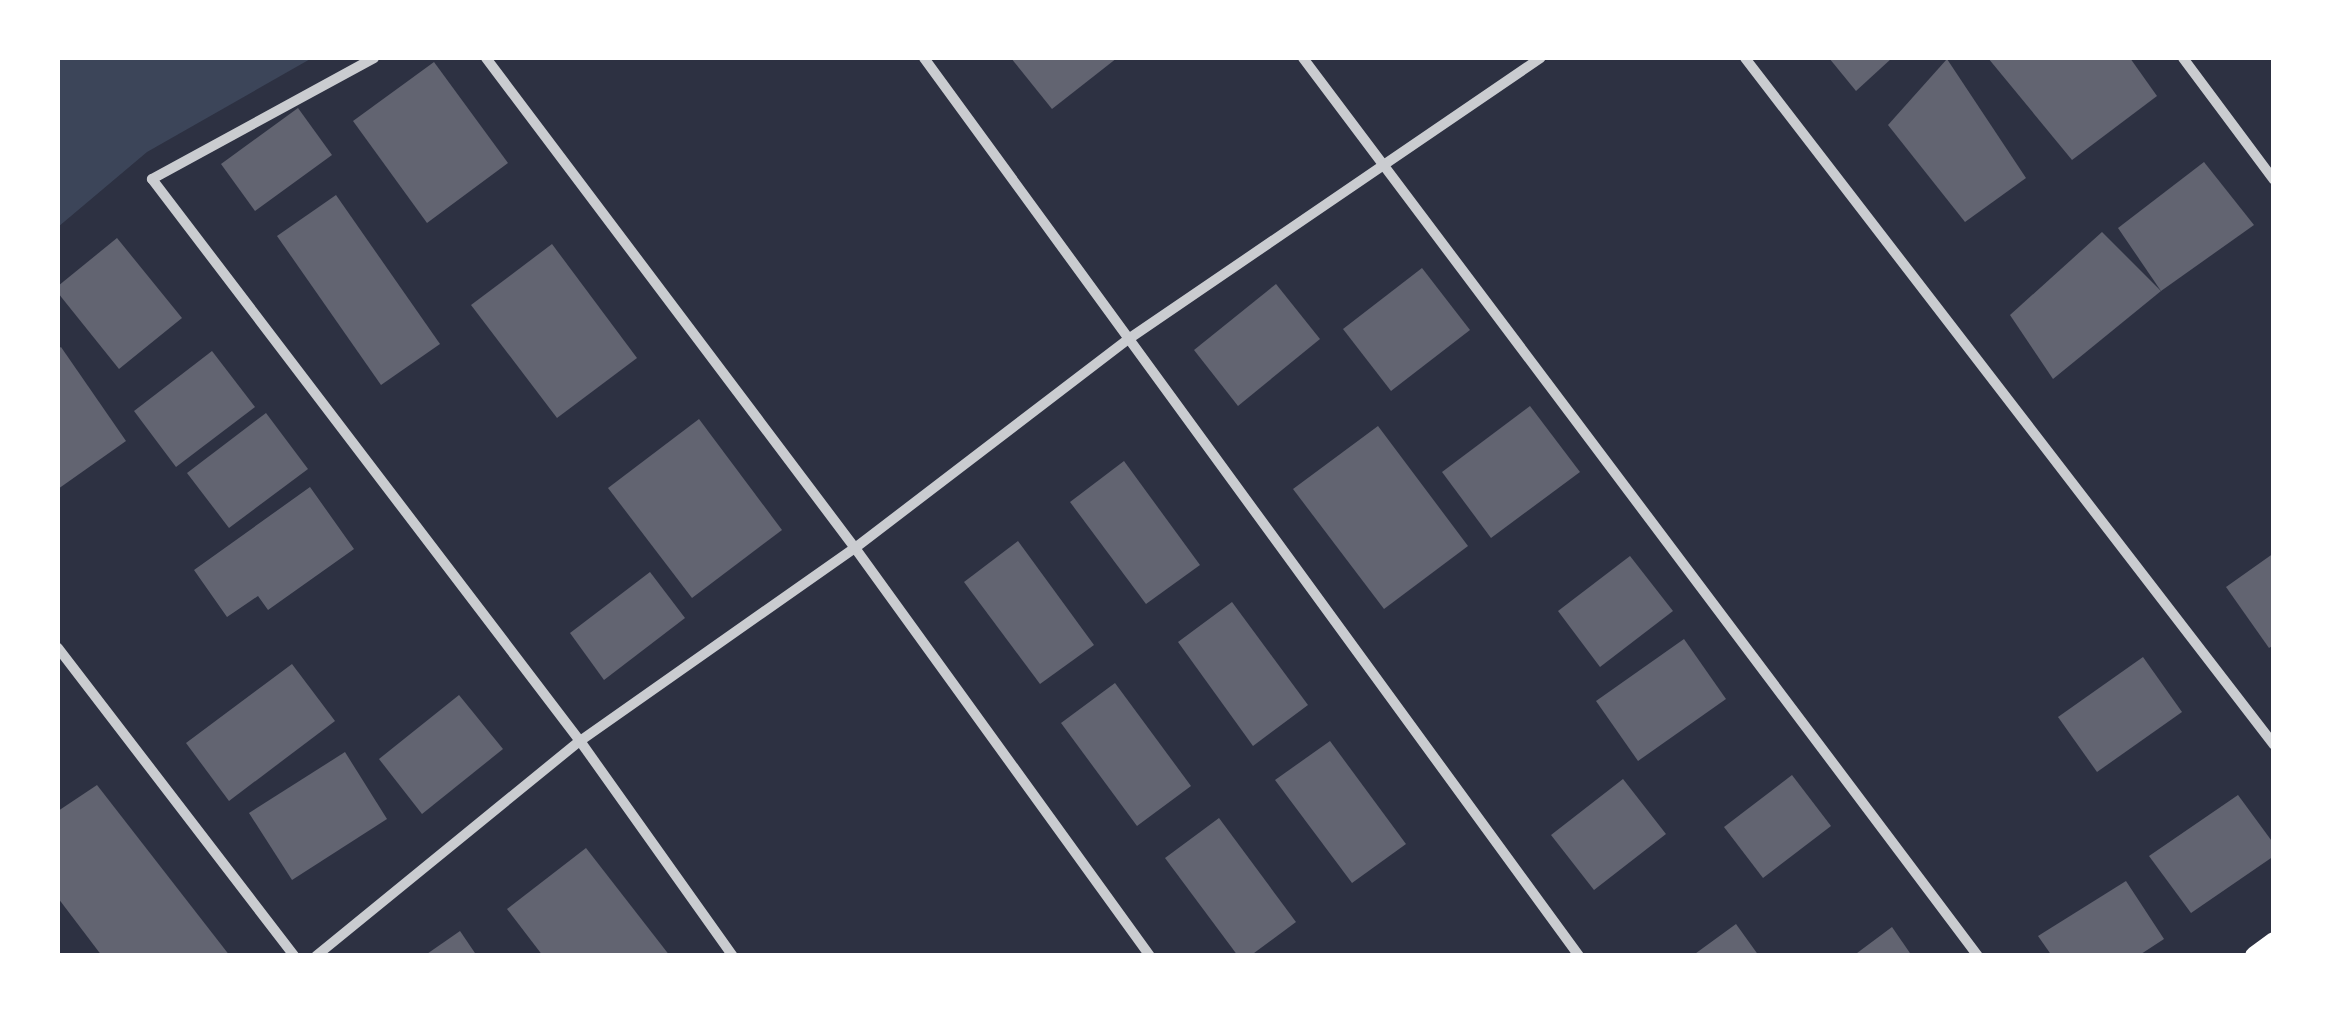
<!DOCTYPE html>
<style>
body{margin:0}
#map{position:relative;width:2331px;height:1013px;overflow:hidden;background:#2d3142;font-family:Commissioner,sans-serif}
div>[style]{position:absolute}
.green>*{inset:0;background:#3c4559}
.building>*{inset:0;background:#626471}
.minor>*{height:10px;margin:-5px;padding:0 5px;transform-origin:5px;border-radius:5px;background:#caccd0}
.secondary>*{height:20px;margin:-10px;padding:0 10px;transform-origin:10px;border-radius:10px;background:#fff}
span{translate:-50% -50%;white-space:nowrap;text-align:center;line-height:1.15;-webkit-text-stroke:8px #fff;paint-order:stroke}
.frame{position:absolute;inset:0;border:60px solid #fff;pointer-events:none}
</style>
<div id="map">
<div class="green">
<i style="clip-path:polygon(58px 58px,312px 58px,147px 152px,58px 227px)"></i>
</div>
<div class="building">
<i style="clip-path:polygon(1011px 58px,1117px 58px,1052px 109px)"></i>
<i style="clip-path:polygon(1829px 58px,1892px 58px,1856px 91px)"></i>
<i style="clip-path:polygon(1988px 58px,2130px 58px,2157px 96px,2072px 160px)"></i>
<i style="clip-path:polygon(1947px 59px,2026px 178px,1965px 222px,1888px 125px)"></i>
<i style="clip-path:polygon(434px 62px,508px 163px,427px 223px,353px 121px)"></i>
<i style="clip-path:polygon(298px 108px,332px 155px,255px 211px,221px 164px)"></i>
<i style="clip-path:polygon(2204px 162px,2254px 225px,2161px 291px,2118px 228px)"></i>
<i style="clip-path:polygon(336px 195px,440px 344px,381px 385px,277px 236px)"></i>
<i style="clip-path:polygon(2102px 232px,2161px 291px,2053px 379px,2010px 315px)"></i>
<i style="clip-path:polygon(117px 238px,182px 318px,119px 369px,58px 293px,58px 286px)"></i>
<i style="clip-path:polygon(552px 244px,637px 358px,557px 418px,471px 305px)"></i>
<i style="clip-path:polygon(1422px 268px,1470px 330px,1391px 391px,1343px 329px)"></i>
<i style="clip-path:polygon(1276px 284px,1320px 339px,1238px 406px,1194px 350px)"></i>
<i style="clip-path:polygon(61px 347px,126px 441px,58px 489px,58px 349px)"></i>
<i style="clip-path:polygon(212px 351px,255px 407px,176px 467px,134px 411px)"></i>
<i style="clip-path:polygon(1530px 406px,1580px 472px,1491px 538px,1442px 472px)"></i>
<i style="clip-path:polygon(266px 413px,308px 469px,229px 528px,187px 473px)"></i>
<i style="clip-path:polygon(699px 419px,782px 530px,692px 598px,608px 488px)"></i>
<i style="clip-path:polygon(1378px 426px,1468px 546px,1384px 609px,1293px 489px)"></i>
<i style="clip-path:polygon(1124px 461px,1200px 565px,1146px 604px,1070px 502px)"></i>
<i style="clip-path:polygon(310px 487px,354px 549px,268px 610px,258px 596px,227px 617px,194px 570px)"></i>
<i style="clip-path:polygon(1018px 541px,1094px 645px,1040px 684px,964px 582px)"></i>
<i style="clip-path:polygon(2274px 553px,2274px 645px,2269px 648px,2226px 587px)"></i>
<i style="clip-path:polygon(1630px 556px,1673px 611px,1600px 667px,1558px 611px)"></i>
<i style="clip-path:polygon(650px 572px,685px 618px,604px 680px,570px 633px)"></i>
<i style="clip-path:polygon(1232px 602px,1308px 705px,1253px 746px,1178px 642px)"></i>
<i style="clip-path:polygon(1684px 639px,1726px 699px,1638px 761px,1596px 701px)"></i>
<i style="clip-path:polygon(2143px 657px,2182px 712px,2097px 772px,2058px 717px)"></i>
<i style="clip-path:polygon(292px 664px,335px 721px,229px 801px,186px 743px)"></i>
<i style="clip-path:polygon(1115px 683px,1191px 786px,1137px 826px,1061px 723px)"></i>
<i style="clip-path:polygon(459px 695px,503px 749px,422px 814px,379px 759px)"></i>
<i style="clip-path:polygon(1330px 741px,1406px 844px,1352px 883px,1275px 780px)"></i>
<i style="clip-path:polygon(345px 752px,387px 819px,292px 880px,249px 813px)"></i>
<i style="clip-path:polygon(1792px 775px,1831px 826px,1763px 878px,1724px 827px)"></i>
<i style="clip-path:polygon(1623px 779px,1666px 834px,1594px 890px,1551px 835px)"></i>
<i style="clip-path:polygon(97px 785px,230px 956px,102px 956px,58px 898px,58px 811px)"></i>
<i style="clip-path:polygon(2238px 795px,2274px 844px,2274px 856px,2191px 913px,2149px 856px)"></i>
<i style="clip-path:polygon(1219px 818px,1296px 922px,1250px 956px,1238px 956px,1165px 858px)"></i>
<i style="clip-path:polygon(586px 848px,670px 956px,543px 956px,507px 909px)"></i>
<i style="clip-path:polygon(2126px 881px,2164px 939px,2138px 956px,2052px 956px,2038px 936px)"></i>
<i style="clip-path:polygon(1736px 924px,1759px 956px,1692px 956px)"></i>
<i style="clip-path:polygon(1892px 927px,1912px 956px,1853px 956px)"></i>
<i style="clip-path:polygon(460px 931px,477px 956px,424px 956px)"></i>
</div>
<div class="minor">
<i style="left:374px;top:58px;width:253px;rotate:151.4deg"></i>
<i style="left:152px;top:179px;width:706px;rotate:52.71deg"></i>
<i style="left:580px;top:741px;width:264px;rotate:54.6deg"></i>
<i style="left:486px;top:58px;width:613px;rotate:53.02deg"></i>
<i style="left:855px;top:548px;width:503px;rotate:54.13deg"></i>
<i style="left:924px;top:58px;width:1111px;rotate:53.89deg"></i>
<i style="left:1303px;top:58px;width:1123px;rotate:53.07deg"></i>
<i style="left:1745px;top:58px;width:867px;rotate:52.4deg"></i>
<i style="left:2183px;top:58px;width:152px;rotate:53.3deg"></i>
<i style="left:58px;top:648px;width:388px;rotate:52.5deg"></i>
<i style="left:316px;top:956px;width:340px;rotate:-39.2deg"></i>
<i style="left:580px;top:741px;width:336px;rotate:-35.1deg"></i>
<i style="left:855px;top:548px;width:346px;rotate:-37.4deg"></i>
<i style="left:1130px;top:338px;width:497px;rotate:-34.3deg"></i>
</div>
<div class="secondary">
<i style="left:2255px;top:956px;width:24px;rotate:-36deg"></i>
</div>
<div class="frame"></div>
</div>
